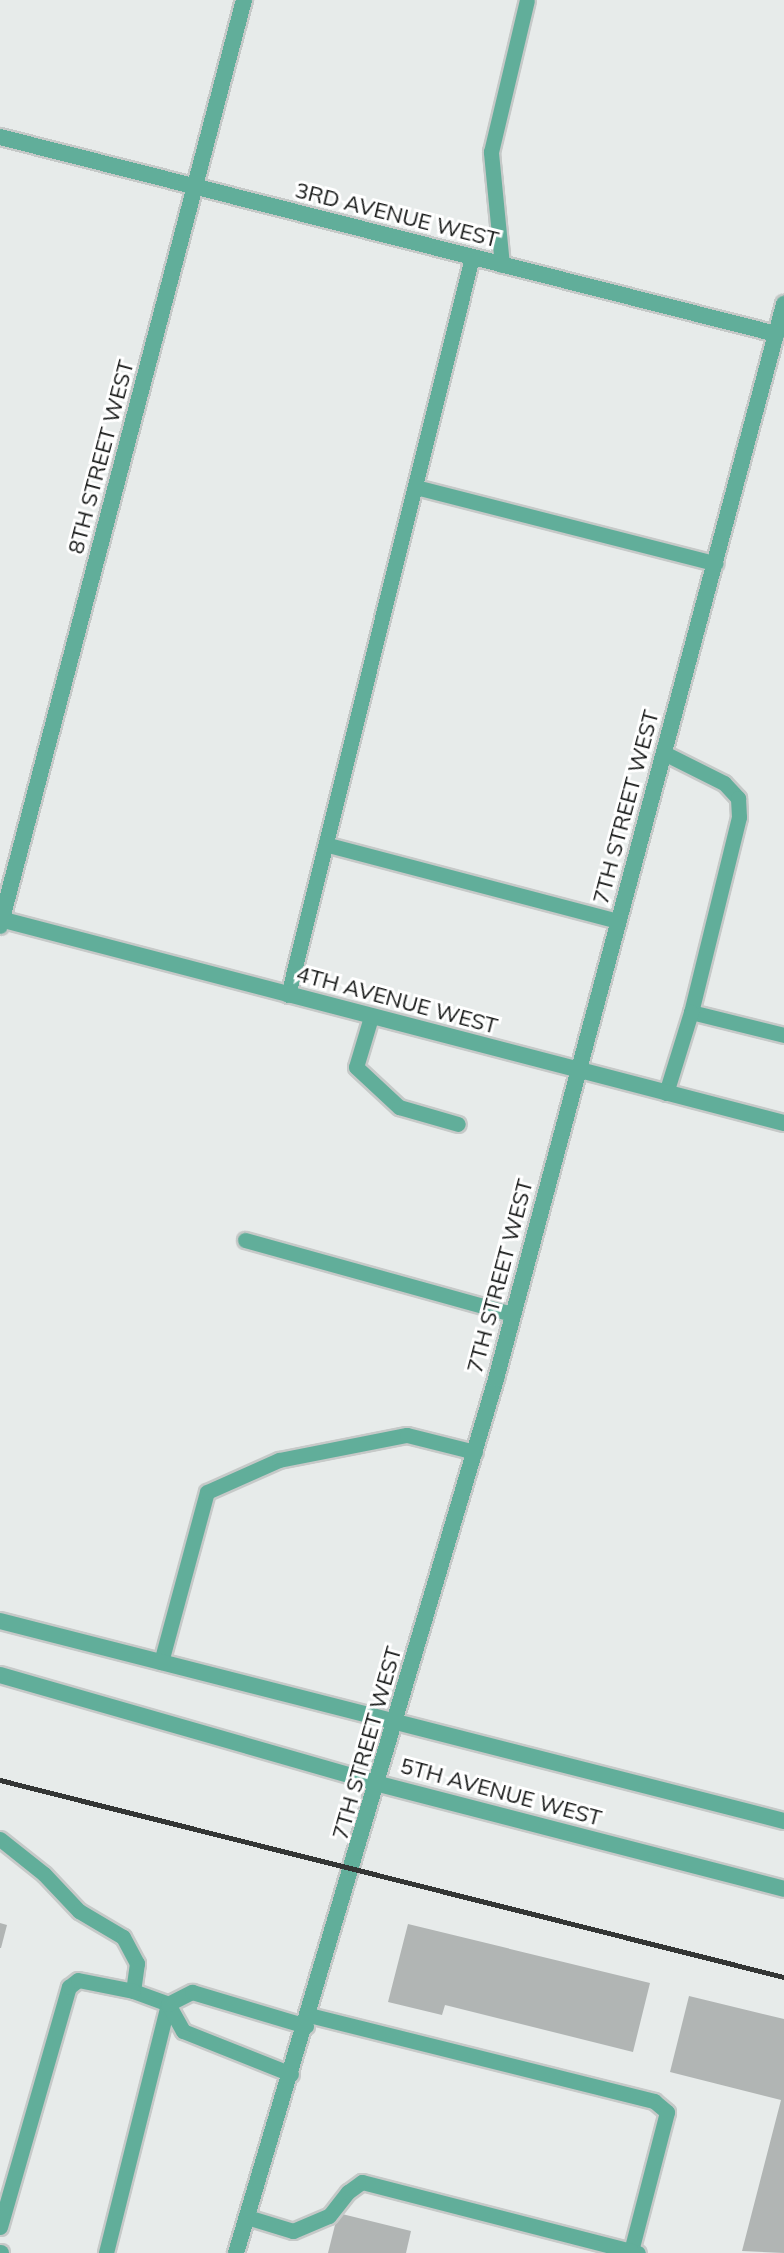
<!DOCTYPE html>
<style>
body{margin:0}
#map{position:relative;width:784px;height:2253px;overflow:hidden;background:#e7ebea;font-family:Mulish,sans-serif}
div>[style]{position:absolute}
.building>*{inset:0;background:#b1b5b4}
.roads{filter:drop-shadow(2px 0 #c6c9c8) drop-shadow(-2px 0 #c6c9c8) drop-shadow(0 2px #c6c9c8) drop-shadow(0 -2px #c6c9c8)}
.service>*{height:15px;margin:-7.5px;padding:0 7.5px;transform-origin:7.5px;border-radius:7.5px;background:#61ae9a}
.minor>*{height:16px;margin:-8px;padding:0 8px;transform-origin:8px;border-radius:8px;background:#61ae9a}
.tertiary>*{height:16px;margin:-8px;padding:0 8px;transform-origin:8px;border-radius:8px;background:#61ae9a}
.rail>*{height:4.5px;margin:-2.25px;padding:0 2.25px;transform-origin:2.25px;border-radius:2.25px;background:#343635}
span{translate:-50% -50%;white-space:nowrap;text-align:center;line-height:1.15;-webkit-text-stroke:6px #fff;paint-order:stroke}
.street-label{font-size:22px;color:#161817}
</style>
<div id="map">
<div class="building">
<i style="clip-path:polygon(0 1923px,7px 1925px,1px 1948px,0 1948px)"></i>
<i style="clip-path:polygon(408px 1924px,650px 1983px,633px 2052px,445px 2005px,442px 2015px,388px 2002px)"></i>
<i style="clip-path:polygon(689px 1996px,784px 2019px,784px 2253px,742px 2251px,781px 2100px,670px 2072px)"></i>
<i style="clip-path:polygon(338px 2213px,411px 2231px,406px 2253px,328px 2253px)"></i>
</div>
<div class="roads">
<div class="service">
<i style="left:502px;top:265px;width:114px;rotate:-95.6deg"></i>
<i style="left:491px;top:152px;width:156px;rotate:-76.7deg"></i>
<i style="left:416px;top:487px;width:309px;rotate:14.3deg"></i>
<i style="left:664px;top:753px;width:67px;rotate:26.6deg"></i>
<i style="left:724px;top:783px;width:21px;rotate:47deg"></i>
<i style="left:738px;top:798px;width:19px;rotate:87deg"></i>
<i style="left:739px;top:817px;width:201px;rotate:103.8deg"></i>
<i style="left:691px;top:1012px;width:96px;rotate:13.9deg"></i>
<i style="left:328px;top:845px;width:300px;rotate:14.7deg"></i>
<i style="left:288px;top:995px;width:761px;rotate:-76deg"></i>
<i style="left:371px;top:1017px;width:52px;rotate:106.7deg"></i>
<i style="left:356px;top:1067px;width:59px;rotate:42.9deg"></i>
<i style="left:399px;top:1107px;width:61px;rotate:16.1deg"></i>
<i style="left:666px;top:1093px;width:85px;rotate:-72.8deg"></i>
<i style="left:245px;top:1240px;width:277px;rotate:15.5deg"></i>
<i style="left:161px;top:1662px;width:176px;rotate:-74.9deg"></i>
<i style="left:207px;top:1492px;width:79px;rotate:-24deg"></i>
<i style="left:279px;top:1460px;width:130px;rotate:-11.1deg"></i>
<i style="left:407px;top:1435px;width:70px;rotate:14deg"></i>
<i style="left:0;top:1839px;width:56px;rotate:38.5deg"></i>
<i style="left:44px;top:1874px;width:51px;rotate:46.6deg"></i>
<i style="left:79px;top:1911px;width:51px;rotate:30.6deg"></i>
<i style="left:123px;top:1937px;width:30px;rotate:62deg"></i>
<i style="left:137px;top:1963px;width:28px;rotate:98deg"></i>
<i style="left:133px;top:1991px;width:37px;rotate:20deg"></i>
<i style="left:168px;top:2004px;width:257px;rotate:104deg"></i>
<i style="left:309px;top:2015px;width:356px;rotate:14deg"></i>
<i style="left:654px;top:2101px;width:17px;rotate:40deg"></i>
<i style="left:667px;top:2112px;width:144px;rotate:104.5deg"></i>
<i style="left:631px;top:2251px;width:7px;rotate:16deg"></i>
<i style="left:291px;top:2074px;width:116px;rotate:-158.3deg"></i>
<i style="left:183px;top:2031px;width:31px;rotate:-119deg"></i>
<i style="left:168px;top:2004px;width:27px;rotate:-27deg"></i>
<i style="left:192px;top:1992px;width:119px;rotate:16.6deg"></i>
<i style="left:247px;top:2217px;width:48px;rotate:16.9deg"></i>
<i style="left:293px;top:2231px;width:39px;rotate:-23deg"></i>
<i style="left:329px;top:2216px;width:31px;rotate:-52deg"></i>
<i style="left:348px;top:2192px;width:17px;rotate:-36deg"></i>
<i style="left:362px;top:2182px;width:278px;rotate:14.4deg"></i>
<i style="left:0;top:2227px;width:250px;rotate:-74deg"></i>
<i style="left:69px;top:1987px;width:11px;rotate:-38deg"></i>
<i style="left:78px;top:1980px;width:56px;rotate:11.3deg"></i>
</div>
<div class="minor">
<i style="left:0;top:919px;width:810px;rotate:14.59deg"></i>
<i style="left:0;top:926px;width:958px;rotate:-75.24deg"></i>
<i style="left:0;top:1621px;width:809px;rotate:14.31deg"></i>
<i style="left:0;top:1675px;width:394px;rotate:16deg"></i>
<i style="left:379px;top:1784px;width:418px;rotate:14.5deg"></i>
<i style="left:0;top:2253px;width:1px"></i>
</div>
<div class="tertiary">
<i style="left:0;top:137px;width:801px;rotate:14.24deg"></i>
<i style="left:236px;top:2253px;width:912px;rotate:-73.43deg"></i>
<i style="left:496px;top:1379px;width:1113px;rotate:-75deg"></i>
</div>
</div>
<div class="rail">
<i style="left:0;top:1780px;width:808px;rotate:14.11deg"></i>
</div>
<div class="street-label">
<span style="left:397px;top:215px;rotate:14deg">3RD AVENUE WEST</span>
<span style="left:101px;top:457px;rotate:-75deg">8TH STREET WEST</span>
<span style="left:626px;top:807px;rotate:-75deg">7TH STREET WEST</span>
<span style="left:397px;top:1000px;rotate:15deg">4TH AVENUE WEST</span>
<span style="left:500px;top:1276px;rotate:-75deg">7TH STREET WEST</span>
<span style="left:367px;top:1743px;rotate:-74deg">7TH STREET WEST</span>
<span style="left:501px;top:1792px;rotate:15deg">5TH AVENUE WEST</span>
</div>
</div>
